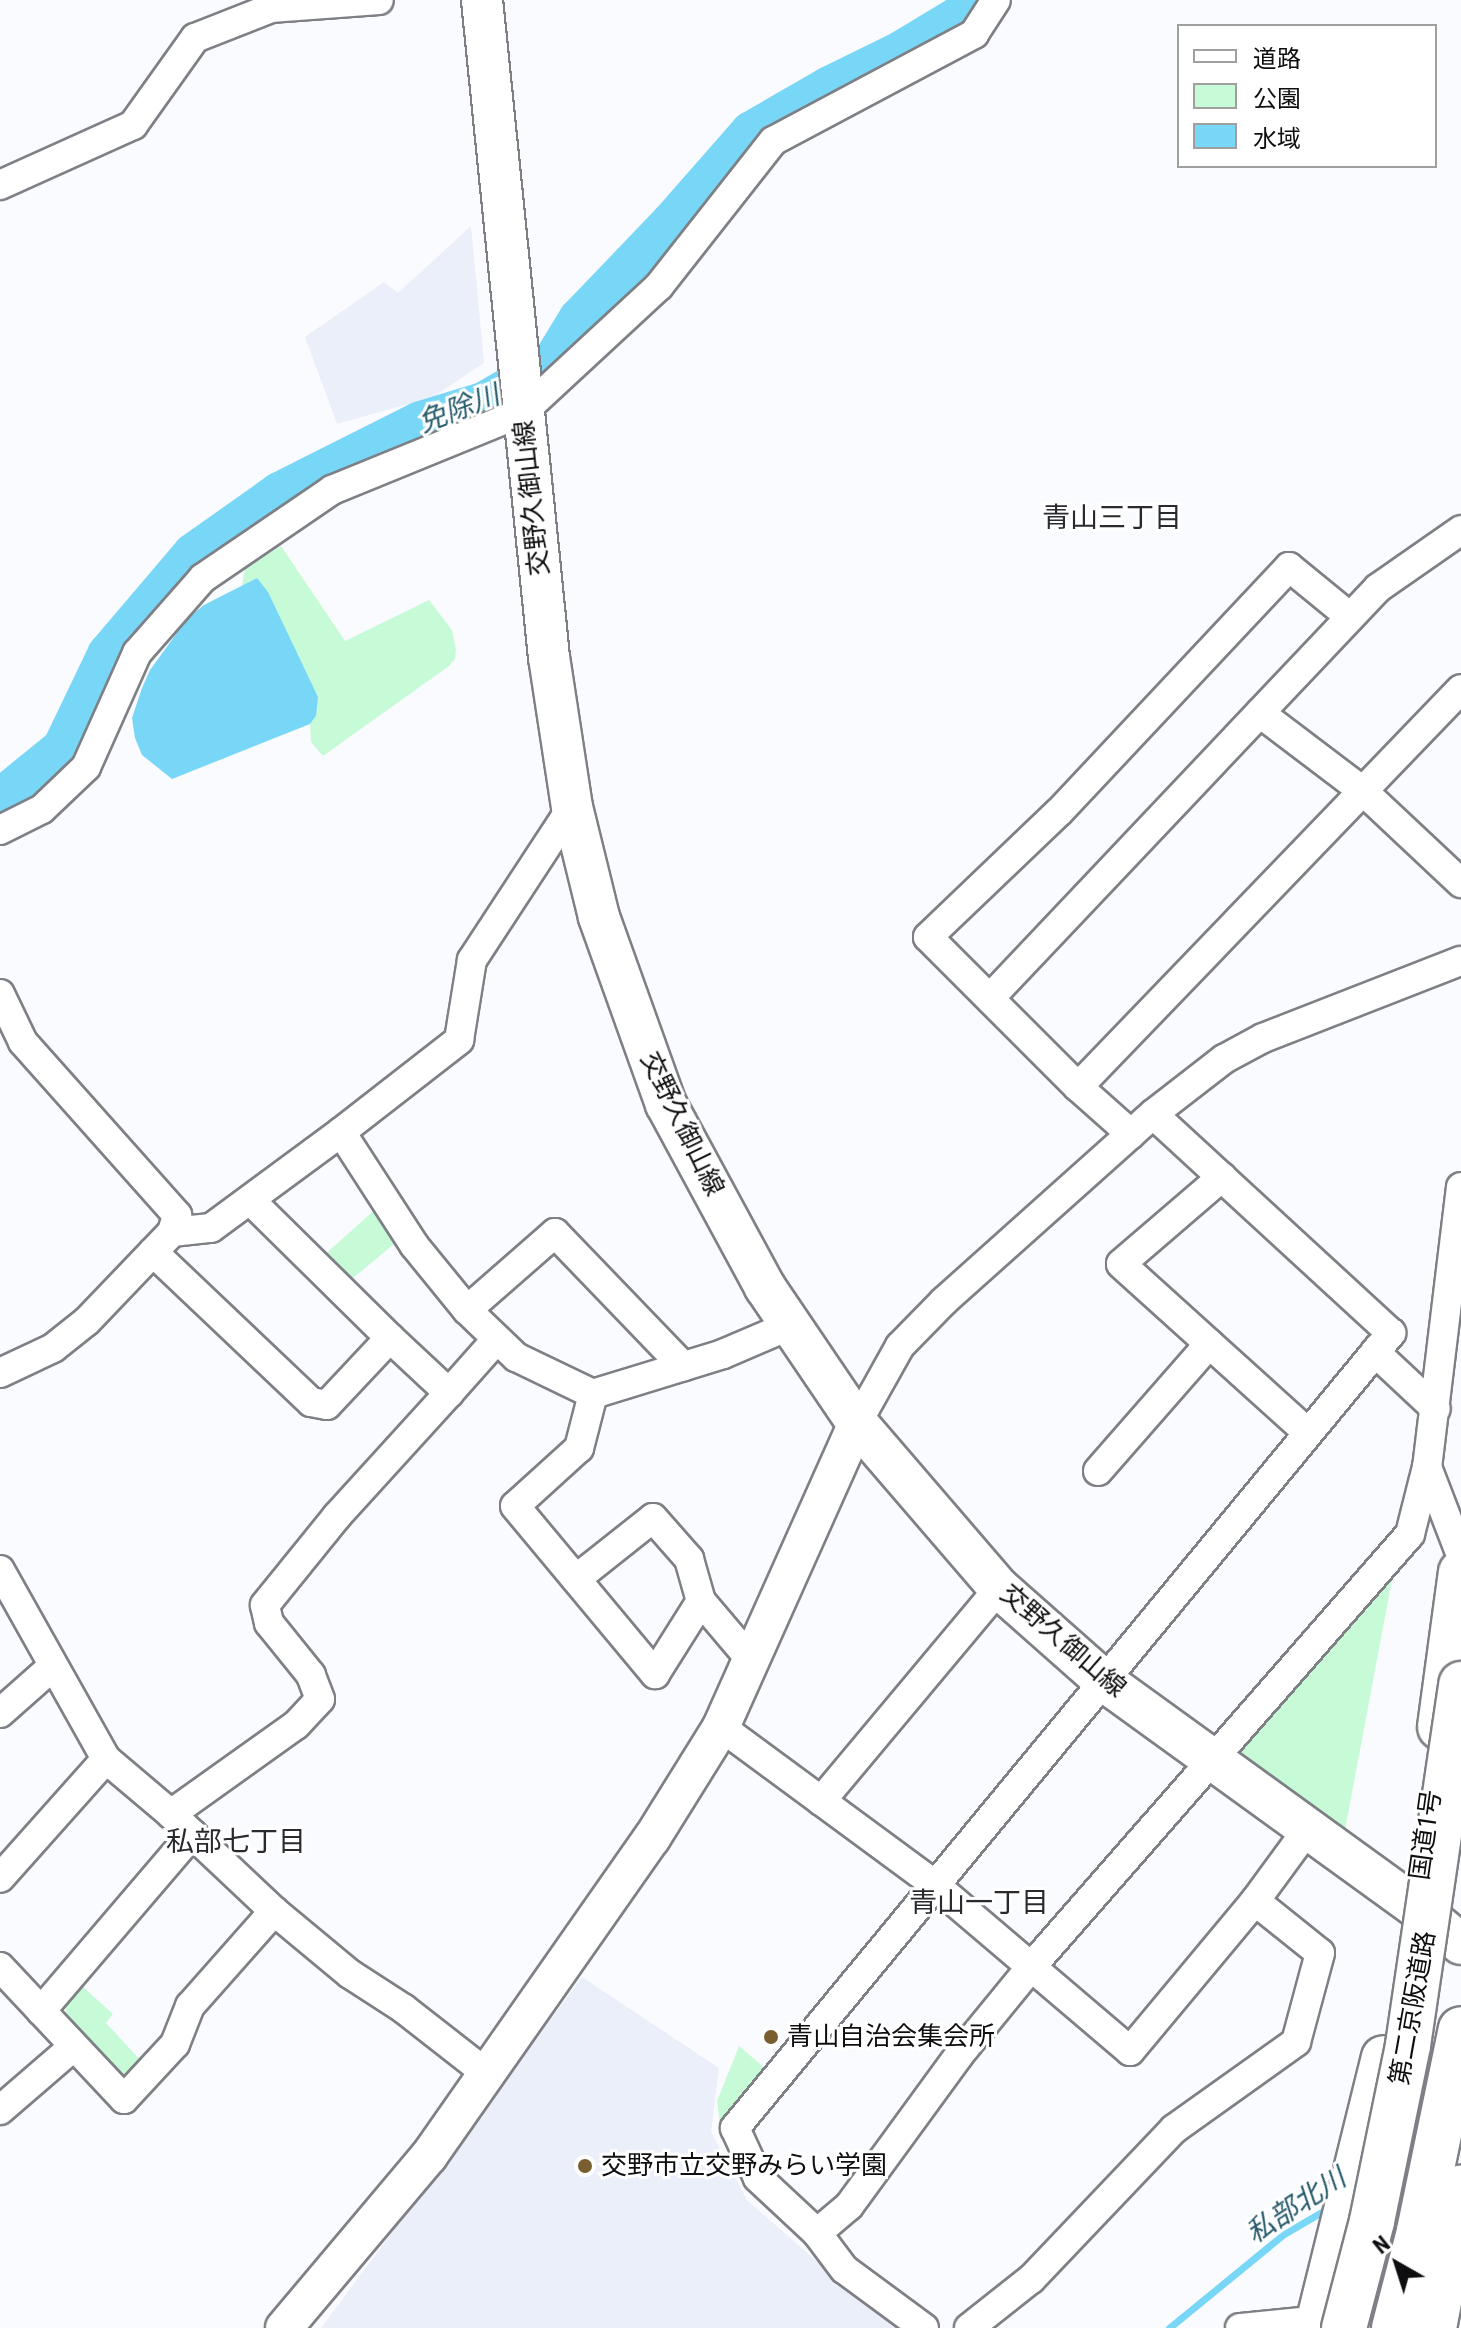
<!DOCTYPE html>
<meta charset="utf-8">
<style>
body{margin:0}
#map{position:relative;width:1461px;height:2328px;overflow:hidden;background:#fafbff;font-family:"Roboto Condensed","Noto Sans JP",sans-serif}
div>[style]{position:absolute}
.built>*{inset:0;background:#ebeffa}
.green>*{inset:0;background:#c7fbd8}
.water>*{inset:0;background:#78d6f6}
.stream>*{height:7px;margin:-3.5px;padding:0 3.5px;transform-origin:3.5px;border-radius:3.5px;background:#78d6f6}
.river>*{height:44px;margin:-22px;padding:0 22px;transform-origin:22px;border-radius:22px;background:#78d6f6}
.roads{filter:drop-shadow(2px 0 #7e8085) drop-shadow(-2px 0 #7e8085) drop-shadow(0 2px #7e8085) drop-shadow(0 -2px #7e8085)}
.minor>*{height:28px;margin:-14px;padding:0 14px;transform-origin:14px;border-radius:14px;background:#fff}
.tertiary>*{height:36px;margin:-18px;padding:0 18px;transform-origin:18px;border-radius:18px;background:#fff}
.secondary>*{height:40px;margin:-20px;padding:0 20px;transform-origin:20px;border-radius:20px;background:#fff}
.trunk>*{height:44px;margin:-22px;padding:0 22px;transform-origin:22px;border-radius:22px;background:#fff}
.motorway>*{height:44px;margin:-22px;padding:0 22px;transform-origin:22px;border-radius:22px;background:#fff}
.bridges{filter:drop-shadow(2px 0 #7e8085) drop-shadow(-2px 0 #7e8085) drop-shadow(0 2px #7e8085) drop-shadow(0 -2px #7e8085)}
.motorway-bridge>*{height:44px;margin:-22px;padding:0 22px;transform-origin:22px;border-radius:22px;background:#fff}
.dots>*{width:22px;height:22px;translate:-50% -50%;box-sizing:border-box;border:4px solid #fff;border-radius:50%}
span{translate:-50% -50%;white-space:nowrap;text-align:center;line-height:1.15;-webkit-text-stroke:6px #fff;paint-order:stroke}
.street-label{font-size:26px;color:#0e0e10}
.poi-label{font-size:26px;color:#0e0e10}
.left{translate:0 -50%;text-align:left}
.water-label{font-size:28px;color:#265a6b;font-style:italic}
.neighbourhood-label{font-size:28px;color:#282a2e}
.legend{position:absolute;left:1177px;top:24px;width:260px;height:144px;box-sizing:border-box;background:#fff;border:2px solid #9f9f9f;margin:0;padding:10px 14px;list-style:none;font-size:24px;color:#0e0e10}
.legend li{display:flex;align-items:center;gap:16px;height:40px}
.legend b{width:40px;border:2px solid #9f9f9f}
.north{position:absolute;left:1357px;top:2224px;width:80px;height:80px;-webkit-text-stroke:6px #fff;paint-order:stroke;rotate:321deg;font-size:22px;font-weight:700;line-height:32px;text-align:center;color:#0e0e10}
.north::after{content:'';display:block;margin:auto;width:28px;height:36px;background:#0e0e10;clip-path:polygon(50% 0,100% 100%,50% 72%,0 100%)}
</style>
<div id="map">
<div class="built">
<i style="clip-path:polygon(471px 226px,484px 363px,433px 397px,337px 424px,305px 337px,384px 282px,398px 293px)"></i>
<i style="clip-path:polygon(582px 1977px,719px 2068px,711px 2132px,747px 2200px,820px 2264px,901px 2328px,321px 2328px)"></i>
</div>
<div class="green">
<i style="clip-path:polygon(281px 546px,345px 641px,429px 600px,452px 630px,456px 650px,455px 659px,449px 666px,323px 756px,311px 742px,310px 724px,316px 716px,257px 578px,242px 586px,245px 568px)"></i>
<i style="clip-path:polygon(379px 1206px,400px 1239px,347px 1283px,321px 1258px)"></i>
<i style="clip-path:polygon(1394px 1569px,1344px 1835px,1240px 1751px)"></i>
<i style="clip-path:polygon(83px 1987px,113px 2014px,106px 2023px,144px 2064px,128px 2079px,67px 2017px,65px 2004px)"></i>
<i style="clip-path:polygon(739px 2046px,765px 2068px,720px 2125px,717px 2101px)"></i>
</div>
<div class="water">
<i style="clip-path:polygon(257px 578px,268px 592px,318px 697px,316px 716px,310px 724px,172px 779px,142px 755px,135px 738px,132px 718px,142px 688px,150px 670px,187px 619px,204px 605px)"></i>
</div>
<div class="stream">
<i style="left:1169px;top:2328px;width:149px;rotate:-39.3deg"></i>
<i style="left:1284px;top:2234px;width:53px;rotate:-30.4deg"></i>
</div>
<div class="river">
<i style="left:0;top:801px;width:82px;rotate:-39.1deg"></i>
<i style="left:64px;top:749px;width:104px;rotate:-64.4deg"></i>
<i style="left:109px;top:655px;width:131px;rotate:-49.6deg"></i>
<i style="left:194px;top:555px;width:105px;rotate:-35.3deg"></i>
<i style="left:280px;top:494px;width:158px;rotate:-26.7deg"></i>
<i style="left:421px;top:423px;width:66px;rotate:-16.8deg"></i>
<i style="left:484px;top:404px;width:80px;rotate:-30.1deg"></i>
<i style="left:553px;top:364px;width:52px;rotate:-58.5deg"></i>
<i style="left:580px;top:320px;width:134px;rotate:-46.2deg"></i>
<i style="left:673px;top:223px;width:120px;rotate:-48.7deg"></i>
<i style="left:752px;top:133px;width:90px;rotate:-30deg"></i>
<i style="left:830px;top:88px;width:79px;rotate:-26.2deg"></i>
<i style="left:901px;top:53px;width:70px;rotate:-31deg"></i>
<i style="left:961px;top:17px;width:21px;rotate:-55deg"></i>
</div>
<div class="roads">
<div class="minor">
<i style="left:0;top:185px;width:146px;rotate:-24.3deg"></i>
<i style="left:133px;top:125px;width:107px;rotate:-54.5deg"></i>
<i style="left:195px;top:38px;width:82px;rotate:-21.5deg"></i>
<i style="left:271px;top:8px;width:108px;rotate:-4.2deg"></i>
<i style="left:1260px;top:713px;width:131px;rotate:37.2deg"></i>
<i style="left:1364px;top:792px;width:133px;rotate:43.2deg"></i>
<i style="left:0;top:830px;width:47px;rotate:-26.6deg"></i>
<i style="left:42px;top:809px;width:61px;rotate:-43.7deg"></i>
<i style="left:86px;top:767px;width:125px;rotate:-65.9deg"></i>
<i style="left:137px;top:653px;width:100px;rotate:-48.7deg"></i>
<i style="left:203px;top:578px;width:156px;rotate:-34.3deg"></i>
<i style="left:332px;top:490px;width:206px;rotate:-22.2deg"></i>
<i style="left:523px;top:412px;width:185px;rotate:-42.8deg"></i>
<i style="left:659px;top:286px;width:184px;rotate:-51.8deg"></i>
<i style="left:773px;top:141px;width:228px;rotate:-28deg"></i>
<i style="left:974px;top:34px;width:40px;rotate:-57.1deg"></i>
<i style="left:0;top:994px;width:53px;rotate:64.4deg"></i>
<i style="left:23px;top:1042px;width:232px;rotate:48.3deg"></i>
<i style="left:177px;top:1215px;width:18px;rotate:106deg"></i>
<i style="left:990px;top:998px;width:564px;rotate:-46.58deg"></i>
<i style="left:1378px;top:588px;width:101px;rotate:-34.9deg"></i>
<i style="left:1078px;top:1087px;width:552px;rotate:-46.1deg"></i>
<i style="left:341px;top:1132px;width:150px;rotate:-37.9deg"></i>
<i style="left:459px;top:1040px;width:81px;rotate:-80.8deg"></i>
<i style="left:472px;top:960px;width:183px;rotate:-56.8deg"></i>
<i style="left:1131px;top:1134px;width:71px;rotate:-138.4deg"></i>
<i style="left:1078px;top:1087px;width:212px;rotate:-135deg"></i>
<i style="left:928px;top:937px;width:181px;rotate:-43.7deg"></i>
<i style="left:1059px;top:812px;width:336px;rotate:-46.8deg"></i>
<i style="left:1289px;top:567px;width:79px;rotate:39.3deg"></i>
<i style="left:1222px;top:1177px;width:133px;rotate:139.3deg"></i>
<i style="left:1121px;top:1264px;width:252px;rotate:42.1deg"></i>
<i style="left:1461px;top:1187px;width:282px;rotate:96.9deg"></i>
<i style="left:1427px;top:1467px;width:94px;rotate:68.9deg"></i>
<i style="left:250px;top:1200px;width:197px;rotate:44.6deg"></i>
<i style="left:153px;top:1252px;width:218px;rotate:43.5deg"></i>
<i style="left:311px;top:1402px;width:16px;rotate:11deg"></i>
<i style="left:327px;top:1405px;width:92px;rotate:-46.8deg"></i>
<i style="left:390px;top:1338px;width:81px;rotate:43deg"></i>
<i style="left:449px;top:1393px;width:72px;rotate:-48.4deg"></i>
<i style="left:467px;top:1310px;width:117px;rotate:-41.2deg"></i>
<i style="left:555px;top:1233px;width:185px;rotate:46.1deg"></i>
<i style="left:1375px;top:1352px;width:83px;rotate:43.1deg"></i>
<i style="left:0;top:1373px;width:59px;rotate:-25.3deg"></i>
<i style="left:53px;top:1348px;width:43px;rotate:-38.5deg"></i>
<i style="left:87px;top:1321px;width:123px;rotate:-46.3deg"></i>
<i style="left:172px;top:1232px;width:39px;rotate:-6deg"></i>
<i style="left:211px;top:1228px;width:162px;rotate:-36.4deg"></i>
<i style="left:341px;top:1132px;width:135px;rotate:57.1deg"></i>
<i style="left:414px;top:1245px;width:84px;rotate:50.8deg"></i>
<i style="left:467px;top:1310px;width:68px;rotate:43.8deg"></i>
<i style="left:516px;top:1357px;width:85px;rotate:25.7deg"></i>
<i style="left:593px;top:1394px;width:136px;rotate:-17.1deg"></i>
<i style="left:723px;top:1354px;width:74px;rotate:-23.1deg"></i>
<i style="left:593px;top:1394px;width:56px;rotate:104.5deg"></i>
<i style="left:579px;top:1448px;width:86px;rotate:137.8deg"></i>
<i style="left:515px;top:1506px;width:219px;rotate:50.2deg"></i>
<i style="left:655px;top:1674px;width:86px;rotate:-57.8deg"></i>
<i style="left:857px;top:1423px;width:88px;rotate:-60.8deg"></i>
<i style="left:900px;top:1346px;width:63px;rotate:-45.6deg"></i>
<i style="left:944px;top:1301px;width:280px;rotate:-41.8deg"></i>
<i style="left:1153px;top:1114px;width:90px;rotate:-37.8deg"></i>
<i style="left:1224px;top:1059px;width:44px;rotate:-28.3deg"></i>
<i style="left:1263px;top:1038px;width:212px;rotate:-21.3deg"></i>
<i style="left:1098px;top:1471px;width:169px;rotate:-48.8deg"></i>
<i style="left:0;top:1570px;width:217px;rotate:60.7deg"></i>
<i style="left:106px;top:1759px;width:159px;rotate:131.7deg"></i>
<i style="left:576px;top:1579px;width:98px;rotate:-38.4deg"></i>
<i style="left:653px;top:1518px;width:55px;rotate:48.7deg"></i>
<i style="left:689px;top:1559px;width:44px;rotate:74.1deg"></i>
<i style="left:701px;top:1601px;width:77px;rotate:49.7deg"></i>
<i style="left:0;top:1713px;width:69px;rotate:-41.5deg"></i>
<i style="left:721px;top:1727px;width:266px;rotate:36.4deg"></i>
<i style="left:935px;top:1885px;width:256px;rotate:40.4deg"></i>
<i style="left:1130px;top:2051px;width:195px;rotate:-50.2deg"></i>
<i style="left:1255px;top:1901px;width:83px;rotate:38.7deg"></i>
<i style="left:1320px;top:1953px;width:92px;rotate:105.1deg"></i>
<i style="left:1296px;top:2042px;width:150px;rotate:144.5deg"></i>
<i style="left:1174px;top:2129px;width:207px;rotate:133.6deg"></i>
<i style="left:1031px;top:2279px;width:79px;rotate:141.7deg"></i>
<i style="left:106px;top:1759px;width:85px;rotate:40.2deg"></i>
<i style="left:171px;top:1814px;width:153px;rotate:-35.5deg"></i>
<i style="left:296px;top:1725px;width:35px;rotate:-47deg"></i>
<i style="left:320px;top:1699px;width:26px;rotate:-111deg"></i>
<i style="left:311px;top:1675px;width:67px;rotate:-128.9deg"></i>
<i style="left:269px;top:1623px;width:18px;rotate:-103deg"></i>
<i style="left:265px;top:1605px;width:114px;rotate:-51deg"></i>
<i style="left:337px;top:1516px;width:166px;rotate:-47.7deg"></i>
<i style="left:821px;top:1801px;width:278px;rotate:-50.1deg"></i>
<i style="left:171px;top:1814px;width:141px;rotate:43.3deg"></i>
<i style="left:274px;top:1911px;width:99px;rotate:39.7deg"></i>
<i style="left:350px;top:1974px;width:64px;rotate:32.9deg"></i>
<i style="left:404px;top:2009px;width:104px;rotate:38deg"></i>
<i style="left:1255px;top:1901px;width:88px;rotate:-53.8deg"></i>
<i style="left:0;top:1967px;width:181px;rotate:46.8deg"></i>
<i style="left:124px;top:2099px;width:75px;rotate:-47.2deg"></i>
<i style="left:175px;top:2044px;width:41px;rotate:-68.5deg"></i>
<i style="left:190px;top:2006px;width:127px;rotate:-48.5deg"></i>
<i style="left:41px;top:2011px;width:233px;rotate:-49.5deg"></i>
<i style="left:0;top:2110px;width:96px;rotate:-40.8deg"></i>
<i style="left:817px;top:2233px;width:42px;rotate:-40.2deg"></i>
<i style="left:849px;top:2206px;width:187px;rotate:-53.9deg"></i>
<i style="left:959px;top:2055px;width:114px;rotate:-50.7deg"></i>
<i style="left:1031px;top:1967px;width:575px;rotate:-48.8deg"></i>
<i style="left:1410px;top:1534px;width:69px;rotate:-75.8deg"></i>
<i style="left:924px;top:2328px;width:99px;rotate:-143.6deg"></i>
<i style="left:844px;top:2269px;width:45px;rotate:-126.9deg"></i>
<i style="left:817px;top:2233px;width:81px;rotate:-137deg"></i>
<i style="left:758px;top:2178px;width:55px;rotate:-114.7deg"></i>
<i style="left:735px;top:2128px;width:1031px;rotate:-50.47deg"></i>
<i style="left:1391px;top:1333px;width:323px;rotate:-137.4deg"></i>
<i style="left:1240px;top:2328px;width:80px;rotate:-5.7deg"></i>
</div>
<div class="tertiary">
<i style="left:284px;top:2328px;width:225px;rotate:-49.9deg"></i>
<i style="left:429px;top:2156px;width:388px;rotate:-55deg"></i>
<i style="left:652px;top:1838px;width:131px;rotate:-58.1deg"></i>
<i style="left:721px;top:1727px;width:333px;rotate:-65.9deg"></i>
</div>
<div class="secondary">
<i style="left:482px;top:0;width:660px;rotate:84.18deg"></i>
<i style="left:549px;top:657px;width:152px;rotate:81.3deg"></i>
<i style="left:572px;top:807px;width:113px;rotate:76.2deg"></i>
<i style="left:599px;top:917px;width:199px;rotate:70.3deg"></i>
<i style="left:666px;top:1104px;width:208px;rotate:61.6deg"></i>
<i style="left:765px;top:1287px;width:164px;rotate:55.9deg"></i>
<i style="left:857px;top:1423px;width:218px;rotate:49.3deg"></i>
<i style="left:999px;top:1588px;width:140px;rotate:41.5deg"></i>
<i style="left:1104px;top:1681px;width:385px;rotate:35.9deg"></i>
<i style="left:1416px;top:1907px;width:58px;rotate:39.4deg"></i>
</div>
<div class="trunk">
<i style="left:1440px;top:1727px;width:156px;rotate:-82.3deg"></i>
<i style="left:1317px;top:2328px;width:278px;rotate:-76.1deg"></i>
<i style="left:1434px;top:2328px;width:143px;rotate:-79.1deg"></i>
</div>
<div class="motorway">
<i style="left:1394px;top:2328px;width:100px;rotate:-75.5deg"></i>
<i style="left:1419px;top:2231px;width:206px;rotate:-78.3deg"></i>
</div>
</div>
<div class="bridges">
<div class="motorway-bridge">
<i style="left:1344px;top:2328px;width:111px;rotate:-75.3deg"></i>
<i style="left:1372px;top:2221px;width:180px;rotate:-78.4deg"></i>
<i style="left:1408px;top:2045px;width:365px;rotate:-81.6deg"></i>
</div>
</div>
<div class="dots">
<i style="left:771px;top:2037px;background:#795f30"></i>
<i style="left:585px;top:2166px;background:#795f30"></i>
</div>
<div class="street-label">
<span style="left:532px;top:498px;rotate:-96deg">交野久御山線</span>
<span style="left:682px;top:1124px;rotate:64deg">交野久御山線</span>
<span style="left:1063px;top:1641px;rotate:41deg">交野久御山線</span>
<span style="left:1426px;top:1835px;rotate:-82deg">国道1号</span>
<span style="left:1413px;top:2008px;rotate:-80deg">第二京阪道路</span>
</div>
<div class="poi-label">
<span class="left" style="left:787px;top:2037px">青山自治会集会所</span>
<span class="left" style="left:601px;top:2166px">交野市立交野みらい学園</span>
</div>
<div class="water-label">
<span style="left:459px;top:409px;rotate:-21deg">免除川</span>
<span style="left:1296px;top:2206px;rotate:-33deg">私部北川</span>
</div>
<div class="neighbourhood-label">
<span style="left:1112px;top:518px">青山三丁目</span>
<span style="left:236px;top:1842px">私部七丁目</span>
<span style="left:979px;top:1903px">青山一丁目</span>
</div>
<ul class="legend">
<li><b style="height:10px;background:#fff"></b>道路</li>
<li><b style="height:22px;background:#c7fbd8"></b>公園</li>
<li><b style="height:22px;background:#78d6f6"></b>水域</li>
</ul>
<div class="north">N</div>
</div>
